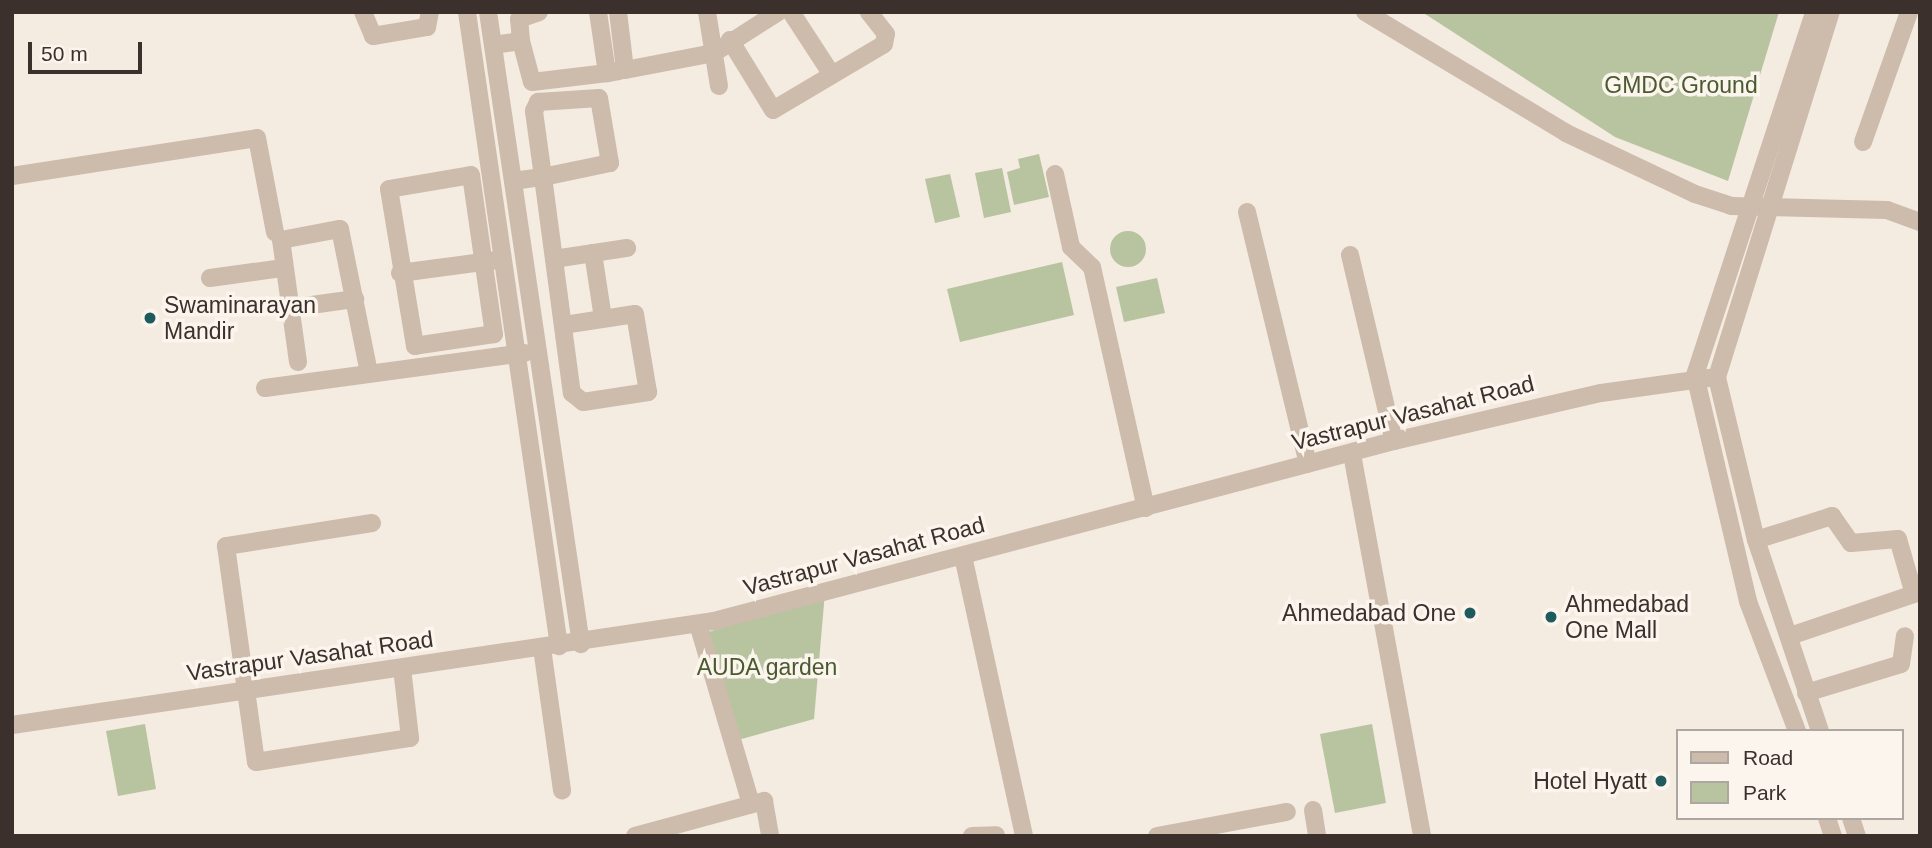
<!DOCTYPE html>
<style>
body{margin:0}
#map{position:relative;width:1932px;height:848px;overflow:hidden;background:#f4ebe1;font-family:Helvetica,sans-serif}
div>[style]{position:absolute}
.green>*{inset:0;background:#b8c4a0}
.round{border-radius:50%}
.minor>*{height:18px;margin:-9px;padding:0 9px;transform-origin:9px;border-radius:9px;background:#cdbbac}
.dots>*{width:19px;height:19px;translate:-50% -50%;box-sizing:border-box;border:4px solid #fbf5ee;border-radius:50%}
span{translate:-50% -50%;white-space:nowrap;text-align:center;line-height:1.15;-webkit-text-stroke:7px #fbf5ee;paint-order:stroke}
.park-label{font-size:23px;color:#4a5a2e}
.poi-label{font-size:23px;color:#3b302b}
.left{translate:0 -50%;text-align:left}
.right{translate:-100% -50%;text-align:right}
.street-label{font-size:23px;color:#3b302b}
.frame{position:absolute;inset:0;border:14px solid #3b302b;pointer-events:none}
.legend{position:absolute;left:1676px;top:729px;width:228px;height:91px;box-sizing:border-box;background:#fbf5ee;border:2px solid #aea6a0;margin:0;padding:9px 12px;list-style:none;font-size:21px;color:#3b302b}
.legend li{display:flex;align-items:center;gap:14px;height:35px}
.legend b{width:35px;border:2px solid #aea6a0}
.scale{position:absolute;left:28px;top:42px;width:114px;height:32px;box-sizing:border-box;border:4px solid #3b302b;border-top:0;padding-left:9px;font-size:21px;line-height:24px;white-space:nowrap;color:#3b302b;-webkit-text-stroke:5px #fbf5ee;paint-order:stroke}
</style>
<div id="map">
<div class="green">
<i style="clip-path:polygon(1422px 12px,1779px 12px,1728px 181px,1615px 137px)"></i>
<i style="clip-path:polygon(1039px 154px,1049px 197px,1014px 205px,1007px 172px,1020px 168px,1018px 159px)"></i>
<i style="clip-path:polygon(1002px 168px,1011px 212px,984px 218px,975px 173px)"></i>
<i style="clip-path:polygon(950px 174px,960px 217px,935px 223px,925px 179px)"></i>
<i class="round" style="left:1110px;top:231px;width:36px;height:36px"></i>
<i style="clip-path:polygon(1062px 262px,1074px 315px,960px 342px,947px 289px)"></i>
<i style="clip-path:polygon(1157px 278px,1165px 313px,1124px 322px,1116px 287px)"></i>
<i style="clip-path:polygon(825px 592px,814px 719px,738px 740px,697px 636px)"></i>
<i style="clip-path:polygon(145px 724px,156px 789px,118px 796px,106px 731px)"></i>
<i style="clip-path:polygon(1372px 724px,1386px 803px,1335px 813px,1320px 734px)"></i>
</div>
<div class="minor">
<i style="left:363px;top:12px;width:26px;rotate:67deg"></i>
<i style="left:373px;top:36px;width:55px;rotate:-9.5deg"></i>
<i style="left:427px;top:27px;width:15px;rotate:-79deg"></i>
<i style="left:467px;top:12px;width:641px;rotate:81.74deg"></i>
<i style="left:488px;top:12px;width:639px;rotate:81.63deg"></i>
<i style="left:598px;top:12px;width:62px;rotate:81.6deg"></i>
<i style="left:607px;top:73px;width:12px;rotate:-9deg"></i>
<i style="left:618px;top:12px;width:58px;rotate:83.1deg"></i>
<i style="left:625px;top:70px;width:91px;rotate:-10.8deg"></i>
<i style="left:714px;top:53px;width:76px;rotate:-32.6deg"></i>
<i style="left:707px;top:12px;width:75px;rotate:80.8deg"></i>
<i style="left:791px;top:12px;width:75px;rotate:56.9deg"></i>
<i style="left:1365px;top:12px;width:235px;rotate:31deg"></i>
<i style="left:1566px;top:133px;width:143px;rotate:25.3deg"></i>
<i style="left:1695px;top:194px;width:38px;rotate:18deg"></i>
<i style="left:1731px;top:206px;width:156px;rotate:1.5deg"></i>
<i style="left:1887px;top:210px;width:35px;rotate:20deg"></i>
<i style="left:730px;top:40px;width:82px;rotate:58.4deg"></i>
<i style="left:773px;top:110px;width:129px;rotate:-30.7deg"></i>
<i style="left:884px;top:44px;width:10px;rotate:-79deg"></i>
<i style="left:886px;top:34px;width:28px;rotate:-128deg"></i>
<i style="left:521px;top:41px;width:42px;rotate:75deg"></i>
<i style="left:532px;top:82px;width:76px;rotate:-6.8deg"></i>
<i style="left:493px;top:45px;width:28px;rotate:-8deg"></i>
<i style="left:521px;top:41px;width:22px;rotate:-95deg"></i>
<i style="left:519px;top:19px;width:21px;rotate:-19deg"></i>
<i style="left:1863px;top:142px;width:138px;rotate:-70.5deg"></i>
<i style="left:1055px;top:174px;width:75px;rotate:77.6deg"></i>
<i style="left:1071px;top:247px;width:29px;rotate:44deg"></i>
<i style="left:1092px;top:267px;width:247px;rotate:77.4deg"></i>
<i style="left:471px;top:175px;width:161px;rotate:81.8deg"></i>
<i style="left:494px;top:334px;width:80px;rotate:171.4deg"></i>
<i style="left:415px;top:346px;width:159px;rotate:-99.4deg"></i>
<i style="left:389px;top:189px;width:83px;rotate:-9.7deg"></i>
<i style="left:12px;top:176px;width:248px;rotate:-8.8deg"></i>
<i style="left:257px;top:138px;width:96px;rotate:79.2deg"></i>
<i style="left:513px;top:181px;width:30px;rotate:-8deg"></i>
<i style="left:543px;top:177px;width:67px;rotate:-97.8deg"></i>
<i style="left:534px;top:111px;width:10px;rotate:-66deg"></i>
<i style="left:538px;top:102px;width:61px;rotate:-3.8deg"></i>
<i style="left:599px;top:98px;width:66px;rotate:80.4deg"></i>
<i style="left:610px;top:163px;width:68px;rotate:168.2deg"></i>
<i style="left:543px;top:177px;width:218px;rotate:82.4deg"></i>
<i style="left:572px;top:393px;width:14px;rotate:39deg"></i>
<i style="left:583px;top:402px;width:66px;rotate:-8.7deg"></i>
<i style="left:648px;top:392px;width:79px;rotate:-99.5deg"></i>
<i style="left:635px;top:314px;width:73px;rotate:171.3deg"></i>
<i style="left:1247px;top:212px;width:259px;rotate:76.4deg"></i>
<i style="left:593px;top:253px;width:66px;rotate:81.3deg"></i>
<i style="left:1350px;top:255px;width:191px;rotate:76.7deg"></i>
<i style="left:554px;top:259px;width:74px;rotate:-8.6deg"></i>
<i style="left:400px;top:273px;width:98px;rotate:-7.6deg"></i>
<i style="left:210px;top:278px;width:74px;rotate:-7.8deg"></i>
<i style="left:290px;top:308px;width:66px;rotate:-7.9deg"></i>
<i style="left:298px;top:362px;width:123px;rotate:-97.9deg"></i>
<i style="left:281px;top:240px;width:60px;rotate:-10.6deg"></i>
<i style="left:340px;top:229px;width:147px;rotate:78.6deg"></i>
<i style="left:265px;top:388px;width:262px;rotate:-7.7deg"></i>
<i style="left:1352px;top:454px;width:388px;rotate:79.6deg"></i>
<i style="left:372px;top:523px;width:148px;rotate:171deg"></i>
<i style="left:226px;top:546px;width:218px;rotate:82.1deg"></i>
<i style="left:256px;top:762px;width:156px;rotate:-8.9deg"></i>
<i style="left:410px;top:738px;width:70px;rotate:-96.5deg"></i>
<i style="left:1756px;top:540px;width:80px;rotate:-17.5deg"></i>
<i style="left:1832px;top:516px;width:33px;rotate:55deg"></i>
<i style="left:1851px;top:543px;width:47px;rotate:-4.9deg"></i>
<i style="left:1898px;top:539px;width:57px;rotate:73.8deg"></i>
<i style="left:1914px;top:594px;width:131px;rotate:161.3deg"></i>
<i style="left:963px;top:556px;width:287px;rotate:77.7deg"></i>
<i style="left:698px;top:624px;width:188px;rotate:73.6deg"></i>
<i style="left:542px;top:648px;width:144px;rotate:82deg"></i>
<i style="left:1806px;top:693px;width:99px;rotate:-17deg"></i>
<i style="left:1901px;top:664px;width:28px;rotate:-82deg"></i>
<i style="left:12px;top:725px;width:710px;rotate:-8.43deg"></i>
<i style="left:714px;top:621px;width:703px;rotate:-14.83deg"></i>
<i style="left:1394px;top:441px;width:212px;rotate:-13.1deg"></i>
<i style="left:1601px;top:393px;width:117px;rotate:-7.9deg"></i>
<i style="left:1797px;top:731px;width:139px;rotate:-110.7deg"></i>
<i style="left:1748px;top:601px;width:232px;rotate:-103.2deg"></i>
<i style="left:1695px;top:375px;width:382px;rotate:-71.8deg"></i>
<i style="left:1820px;top:731px;width:201px;rotate:-108.5deg"></i>
<i style="left:1756px;top:540px;width:168px;rotate:-103.5deg"></i>
<i style="left:1717px;top:377px;width:382px;rotate:-72.7deg"></i>
<i style="left:1313px;top:810px;width:26px;rotate:81deg"></i>
<i style="left:1827px;top:818px;width:19px;rotate:72deg"></i>
<i style="left:1851px;top:818px;width:19px;rotate:72deg"></i>
<i style="left:635px;top:836px;width:134px;rotate:-15.2deg"></i>
<i style="left:764px;top:801px;width:36px;rotate:80deg"></i>
<i style="left:972px;top:836px;width:24px;rotate:-2deg"></i>
<i style="left:1157px;top:836px;width:132px;rotate:-10.5deg"></i>
</div>
<div class="dots">
<i style="left:150px;top:318px;background:#1f5a5e"></i>
<i style="left:1470px;top:613px;background:#1f5a5e"></i>
<i style="left:1551px;top:617px;background:#1f5a5e"></i>
<i style="left:1661px;top:781px;background:#1f5a5e"></i>
</div>
<div class="park-label">
<span style="left:1681px;top:85px">GMDC Ground</span>
<span style="left:767px;top:667px">AUDA garden</span>
</div>
<div class="poi-label">
<span class="left" style="left:164px;top:318px">Swaminarayan<br>Mandir</span>
<span class="left" style="left:1565px;top:617px">Ahmedabad<br>One Mall</span>
<span class="right" style="left:1456px;top:613px">Ahmedabad One</span>
<span class="right" style="left:1647px;top:781px">Hotel Hyatt</span>
</div>
<div class="street-label">
<span style="left:1413px;top:413px;rotate:-14deg">Vastrapur Vasahat Road</span>
<span style="left:864px;top:556px;rotate:-15deg">Vastrapur Vasahat Road</span>
<span style="left:310px;top:656px;rotate:-8deg">Vastrapur Vasahat Road</span>
</div>
<div class="frame"></div>
<ul class="legend">
<li><b style="height:9px;background:#cdbbac"></b>Road</li>
<li><b style="height:19px;background:#b8c4a0"></b>Park</li>
</ul>
<div class="scale">50 m</div>
</div>
